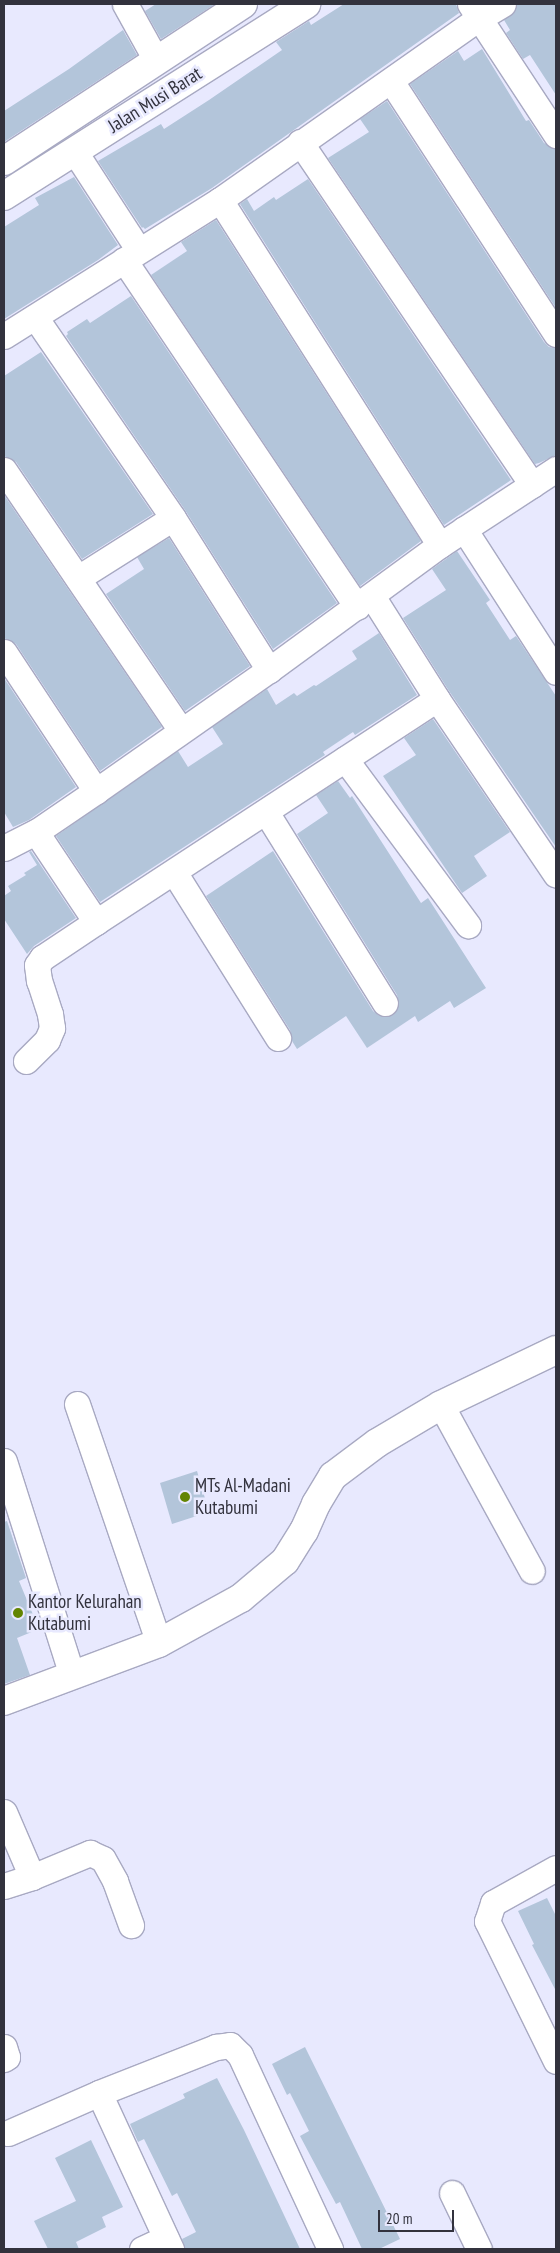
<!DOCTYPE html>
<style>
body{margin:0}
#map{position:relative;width:560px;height:2253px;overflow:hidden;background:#e8e9fe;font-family:"PT Sans Narrow",sans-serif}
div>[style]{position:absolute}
.building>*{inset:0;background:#b3c5da}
.roads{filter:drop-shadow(1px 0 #a8a9c2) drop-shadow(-1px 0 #a8a9c2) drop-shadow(0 1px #a8a9c2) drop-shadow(0 -1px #a8a9c2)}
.minor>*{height:25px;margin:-12.5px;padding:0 12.5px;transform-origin:12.5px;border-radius:12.5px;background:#fff}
.tertiary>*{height:28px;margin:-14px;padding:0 14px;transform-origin:14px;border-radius:14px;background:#fff}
.dots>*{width:14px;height:14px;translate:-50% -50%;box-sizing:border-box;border:2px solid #e8e9fe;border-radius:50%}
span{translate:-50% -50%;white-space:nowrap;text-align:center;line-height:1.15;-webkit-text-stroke:5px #e8e9fe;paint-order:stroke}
.street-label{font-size:19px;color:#32323d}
.poi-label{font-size:19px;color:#32323d}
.left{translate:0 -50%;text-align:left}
.frame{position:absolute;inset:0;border:5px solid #32323d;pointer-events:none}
.scale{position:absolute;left:378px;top:2210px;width:76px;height:22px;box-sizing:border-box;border:2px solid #32323d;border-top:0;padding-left:6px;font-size:15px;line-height:18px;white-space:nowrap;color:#32323d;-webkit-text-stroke:4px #e8e9fe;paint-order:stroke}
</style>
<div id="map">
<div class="building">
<i style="clip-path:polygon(156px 4px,215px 4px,161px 39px,145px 11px)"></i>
<i style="clip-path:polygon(344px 4px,456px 4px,459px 13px,212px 188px,145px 229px,143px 227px,142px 228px,98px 161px,161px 124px,164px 129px,209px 100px,282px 50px,276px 42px,309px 21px,311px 25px)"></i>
<i style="clip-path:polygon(517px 4px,556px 4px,556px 95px,530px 55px,523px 59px,506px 33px,510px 30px,504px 20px,515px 11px)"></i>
<i style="clip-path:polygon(123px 30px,137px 55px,4px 142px,4px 111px,69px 69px)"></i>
<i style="clip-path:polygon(482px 49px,526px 121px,529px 120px,544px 143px,556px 149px,556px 308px,410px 84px,458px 51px,464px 61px)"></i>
<i style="clip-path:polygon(387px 101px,544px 342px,549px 347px,556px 348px,556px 455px,539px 463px,535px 464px,328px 158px,369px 132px,360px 119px)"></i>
<i style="clip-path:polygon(74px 177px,118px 245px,98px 260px,4px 319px,4px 227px,39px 205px,35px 198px)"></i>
<i style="clip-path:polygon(308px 179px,511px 480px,444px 525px,240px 204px,247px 199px,254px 211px,274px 197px,276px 200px)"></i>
<i style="clip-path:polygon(216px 220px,421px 541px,360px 586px,151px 275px,187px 251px,181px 242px)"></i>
<i style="clip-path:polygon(131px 296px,337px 603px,273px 649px,185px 510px,66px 336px,68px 334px,67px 332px,87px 319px,90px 323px)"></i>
<i style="clip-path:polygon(41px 352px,153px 514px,82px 559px,16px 462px,4px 456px,4px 376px)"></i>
<i style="clip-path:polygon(4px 495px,162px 727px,100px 771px,16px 644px,4px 638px)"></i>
<i style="clip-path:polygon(169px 538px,250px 666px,185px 711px,106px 594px,144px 569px,137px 557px)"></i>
<i style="clip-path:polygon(457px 551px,490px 600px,486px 603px,510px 640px,516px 636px,556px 696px,556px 847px,449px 691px,403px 618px,446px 590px,432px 569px)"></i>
<i style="clip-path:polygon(379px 633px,417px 695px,355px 735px,353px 732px,323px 752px,325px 755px,100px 902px,56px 836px,178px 751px,188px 767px,223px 744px,212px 727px,267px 689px,276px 705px,294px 693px,297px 696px,314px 685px,316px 686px,357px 659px,352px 651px)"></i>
<i style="clip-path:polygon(4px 678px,76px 787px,29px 820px,13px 827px,4px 812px)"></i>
<i style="clip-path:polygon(433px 719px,510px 832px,474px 856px,487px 876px,462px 893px,383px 776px,416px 755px,404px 738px)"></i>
<i style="clip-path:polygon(338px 781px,350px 798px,352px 796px,421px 903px,428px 898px,486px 988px,454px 1008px,450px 1001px,418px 1022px,415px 1016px,367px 1048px,346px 1016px,297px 1049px,292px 1041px,290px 1030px,206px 896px,273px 851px,373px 1011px,378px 1015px,385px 1017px,393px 1015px,399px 1003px,397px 995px,297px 834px,328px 813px,316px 795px)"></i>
<i style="clip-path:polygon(31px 851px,76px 918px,34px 946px,27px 954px,4px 919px,4px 896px,11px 891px,8px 886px,26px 875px,24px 873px,37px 865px,29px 852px)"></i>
<i style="clip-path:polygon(197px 1471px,209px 1512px,172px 1524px,160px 1483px)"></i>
<i style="clip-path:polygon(7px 1521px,26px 1578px,19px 1581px,39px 1629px,17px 1638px,30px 1675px,4px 1684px,4px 1522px)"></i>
<i style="clip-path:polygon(547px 1898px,556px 1916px,556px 1991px,532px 1945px,534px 1944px,518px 1911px)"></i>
<i style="clip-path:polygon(305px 2047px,400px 2239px,379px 2249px,362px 2249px,340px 2202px,336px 2204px,300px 2136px,309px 2131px,290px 2093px,287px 2095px,272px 2064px)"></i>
<i style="clip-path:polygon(217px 2078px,244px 2130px,300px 2249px,185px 2249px,182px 2239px,196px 2232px,177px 2193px,172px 2196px,144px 2139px,138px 2142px,130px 2124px,185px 2098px,183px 2094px)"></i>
<i style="clip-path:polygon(91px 2140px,123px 2207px,102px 2217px,106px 2227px,76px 2242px,79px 2249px,48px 2249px,34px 2221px,76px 2201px,55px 2158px)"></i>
</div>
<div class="roads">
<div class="minor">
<i style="left:125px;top:4px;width:64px;rotate:61deg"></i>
<i style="left:470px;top:4px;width:157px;rotate:56.7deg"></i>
<i style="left:391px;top:81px;width:302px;rotate:56.9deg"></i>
<i style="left:300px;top:142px;width:414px;rotate:55.9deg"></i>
<i style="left:75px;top:152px;width:116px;rotate:57deg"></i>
<i style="left:220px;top:200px;width:409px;rotate:57.5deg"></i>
<i style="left:124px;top:260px;width:418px;rotate:56.1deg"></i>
<i style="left:35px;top:317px;width:244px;rotate:55.5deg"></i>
<i style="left:173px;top:518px;width:180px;rotate:57.7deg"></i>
<i style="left:4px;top:336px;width:255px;rotate:-32.2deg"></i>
<i style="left:220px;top:200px;width:315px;rotate:-35.1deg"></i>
<i style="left:478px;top:19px;width:29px;rotate:-31deg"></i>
<i style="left:4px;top:470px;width:315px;rotate:55.8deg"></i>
<i style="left:464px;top:529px;width:170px;rotate:57.2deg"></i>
<i style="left:78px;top:578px;width:112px;rotate:-32.3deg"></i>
<i style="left:372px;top:596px;width:122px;rotate:57.7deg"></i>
<i style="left:437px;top:699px;width:212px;rotate:55.9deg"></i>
<i style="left:4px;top:652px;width:167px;rotate:56.5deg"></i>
<i style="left:345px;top:759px;width:207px;rotate:53.5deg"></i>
<i style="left:266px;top:812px;width:225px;rotate:58.1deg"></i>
<i style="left:4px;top:848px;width:36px;rotate:-27deg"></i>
<i style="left:36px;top:832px;width:73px;rotate:-34.3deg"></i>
<i style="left:96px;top:791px;width:211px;rotate:-35deg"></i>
<i style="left:269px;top:670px;width:212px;rotate:-36.2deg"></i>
<i style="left:440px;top:545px;width:139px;rotate:-33.2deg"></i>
<i style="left:174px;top:872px;width:196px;rotate:57.9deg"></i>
<i style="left:96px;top:922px;width:407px;rotate:-33.2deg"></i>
<i style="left:26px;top:1061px;width:30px;rotate:-45deg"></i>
<i style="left:47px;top:1040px;width:13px;rotate:-67deg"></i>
<i style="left:52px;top:1028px;width:14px;rotate:-98deg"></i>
<i style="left:50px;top:1014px;width:35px;rotate:-108deg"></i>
<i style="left:39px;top:981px;width:16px;rotate:-97deg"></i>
<i style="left:37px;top:965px;width:9px;rotate:-54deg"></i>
<i style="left:42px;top:958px;width:65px;rotate:-33.7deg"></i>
<i style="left:96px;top:922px;width:108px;rotate:-123.7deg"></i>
<i style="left:77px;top:1404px;width:253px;rotate:71.1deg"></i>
<i style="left:441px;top:1405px;width:189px;rotate:61.3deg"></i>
<i style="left:4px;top:1461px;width:225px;rotate:72.4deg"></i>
<i style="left:4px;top:1812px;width:71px;rotate:66.7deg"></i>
<i style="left:32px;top:1877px;width:29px;rotate:162deg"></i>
<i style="left:556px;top:1868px;width:72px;rotate:150.9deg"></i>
<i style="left:493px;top:1903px;width:19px;rotate:108deg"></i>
<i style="left:487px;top:1921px;width:156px;rotate:63.8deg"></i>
<i style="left:32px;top:1877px;width:63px;rotate:-22.5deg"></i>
<i style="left:90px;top:1853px;width:14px;rotate:25deg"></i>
<i style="left:103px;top:1859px;width:25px;rotate:61deg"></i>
<i style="left:115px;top:1881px;width:47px;rotate:70deg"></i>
<i style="left:4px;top:2047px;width:10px;rotate:73deg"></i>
<i style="left:7px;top:2057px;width:4px;rotate:146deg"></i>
<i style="left:99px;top:2093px;width:172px;rotate:65.2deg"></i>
<i style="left:8px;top:2133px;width:99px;rotate:-23.7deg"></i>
<i style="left:99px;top:2093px;width:126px;rotate:-21.5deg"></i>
<i style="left:216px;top:2047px;width:14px;rotate:-8deg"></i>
<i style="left:230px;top:2045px;width:14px;rotate:45deg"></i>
<i style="left:240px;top:2055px;width:214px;rotate:65.1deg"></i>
<i style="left:452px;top:2193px;width:62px;rotate:64.3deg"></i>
<i style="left:142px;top:2249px;width:26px;rotate:-25deg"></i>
</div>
<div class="tertiary">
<i style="left:4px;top:161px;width:286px;rotate:-33.3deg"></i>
<i style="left:4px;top:196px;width:358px;rotate:-32.4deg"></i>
<i style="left:4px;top:1701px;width:165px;rotate:-20.5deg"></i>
<i style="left:159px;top:1643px;width:94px;rotate:-28.8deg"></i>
<i style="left:241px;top:1598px;width:57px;rotate:-40.1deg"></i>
<i style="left:285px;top:1561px;width:36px;rotate:-58deg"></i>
<i style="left:304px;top:1531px;width:30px;rotate:-66deg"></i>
<i style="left:316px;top:1504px;width:33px;rotate:-59deg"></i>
<i style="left:333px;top:1476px;width:55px;rotate:-36.9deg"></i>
<i style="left:377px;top:1443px;width:74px;rotate:-30.7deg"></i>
<i style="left:441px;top:1405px;width:127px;rotate:-25.6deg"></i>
</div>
</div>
<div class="dots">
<i style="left:185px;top:1497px;background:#638501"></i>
<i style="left:18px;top:1613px;background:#638501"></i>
</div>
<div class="street-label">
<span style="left:155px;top:100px;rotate:-32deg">Jalan Musi Barat</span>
</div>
<div class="poi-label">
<span class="left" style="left:195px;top:1497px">MTs Al-Madani<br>Kutabumi</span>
<span class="left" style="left:28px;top:1613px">Kantor Kelurahan<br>Kutabumi</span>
</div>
<div class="frame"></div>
<div class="scale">20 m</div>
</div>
